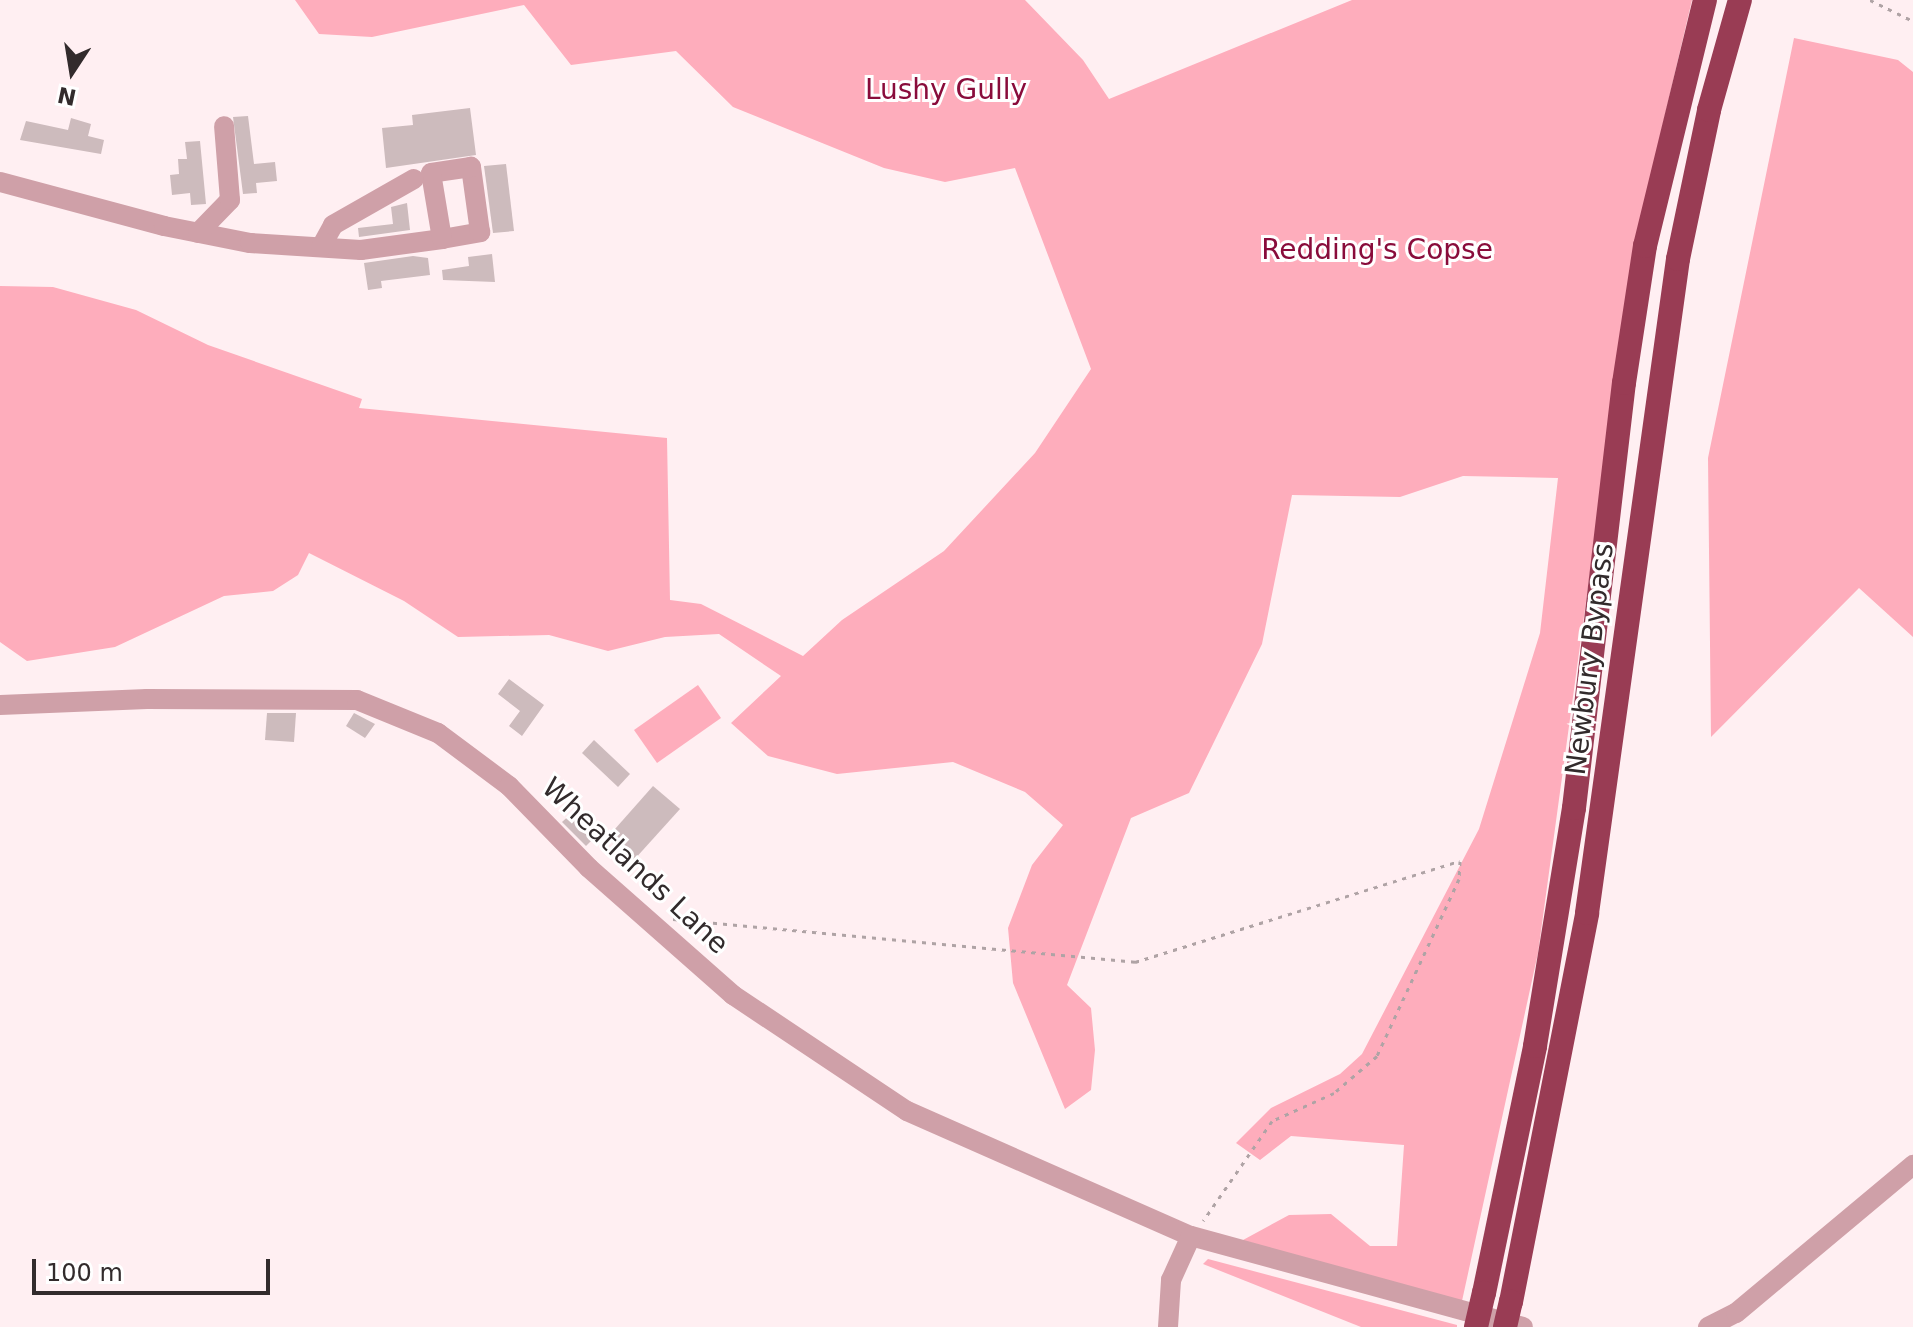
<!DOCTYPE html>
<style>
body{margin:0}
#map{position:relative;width:1913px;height:1327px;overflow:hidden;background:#ffeff2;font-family:"DejaVu Sans",sans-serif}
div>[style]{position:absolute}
.green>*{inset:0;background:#feadbc}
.building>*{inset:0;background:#cdbbbd}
.path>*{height:3px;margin-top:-1.5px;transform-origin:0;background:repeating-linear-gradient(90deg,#afa3a5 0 4px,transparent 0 10px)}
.minor>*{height:20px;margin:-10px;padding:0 10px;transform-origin:10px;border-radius:10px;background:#cfa0a8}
.highway>*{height:24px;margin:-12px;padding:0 12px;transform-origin:12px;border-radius:12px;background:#993c54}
.highway-bridge>*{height:24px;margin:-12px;padding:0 12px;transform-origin:12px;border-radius:12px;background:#993c54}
span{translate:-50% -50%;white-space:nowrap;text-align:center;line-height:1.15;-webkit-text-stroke:6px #fff;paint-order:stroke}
.park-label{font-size:28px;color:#890c3b}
.street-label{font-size:28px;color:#322b2c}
.north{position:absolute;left:32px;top:32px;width:80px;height:80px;-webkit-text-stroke:6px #fff;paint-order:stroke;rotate:192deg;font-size:22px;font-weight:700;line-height:32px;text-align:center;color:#322b2c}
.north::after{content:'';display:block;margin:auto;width:28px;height:36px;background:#322b2c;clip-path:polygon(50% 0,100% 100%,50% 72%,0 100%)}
.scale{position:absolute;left:32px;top:1259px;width:238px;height:36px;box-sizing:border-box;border:4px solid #322b2c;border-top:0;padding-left:10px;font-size:24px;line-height:28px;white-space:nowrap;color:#322b2c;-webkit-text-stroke:6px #fff;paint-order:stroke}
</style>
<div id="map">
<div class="green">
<i style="clip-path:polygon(295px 0,1025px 0,1083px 60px,1109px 99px,1352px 0,1692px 0,1635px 243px,1538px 953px,1462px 1301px,1232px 1246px,1289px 1215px,1331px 1214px,1370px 1246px,1397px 1246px,1404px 1145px,1291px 1136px,1260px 1160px,1236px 1143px,1271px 1108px,1340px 1074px,1362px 1054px,1479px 829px,1540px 633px,1558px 478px,1463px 476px,1400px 497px,1292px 495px,1262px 644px,1189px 793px,1131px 818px,1067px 985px,1091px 1008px,1095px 1050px,1091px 1090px,1065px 1109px,1013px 983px,1008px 928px,1032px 865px,1063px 825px,1025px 792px,953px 762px,837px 774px,768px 756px,731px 723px,781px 676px,719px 634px,665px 637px,608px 651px,549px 635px,458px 637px,404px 601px,309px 553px,298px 575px,273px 591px,224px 596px,115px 647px,27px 661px,0 642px,0 286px,53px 287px,136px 310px,208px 345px,362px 399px,359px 408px,667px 438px,670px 600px,701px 604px,803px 656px,842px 620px,944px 551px,1035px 453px,1091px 369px,1015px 168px,945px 182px,884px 168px,733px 107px,676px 51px,571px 65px,524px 5px,372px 37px,319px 34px)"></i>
<i style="clip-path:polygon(1794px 38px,1898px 60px,1913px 72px,1913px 637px,1859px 588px,1711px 737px,1708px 458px)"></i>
<i style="clip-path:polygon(698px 685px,721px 718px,657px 763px,634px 730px)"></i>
<i style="clip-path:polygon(1208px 1259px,1457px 1325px,1457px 1327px,1361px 1327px,1203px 1264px)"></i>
</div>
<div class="building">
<i style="clip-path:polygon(470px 108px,476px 155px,386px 168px,382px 128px,413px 125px,412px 115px)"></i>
<i style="clip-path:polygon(248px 116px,254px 164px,275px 162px,277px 181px,256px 183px,257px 193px,243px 194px,233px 117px)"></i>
<i style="clip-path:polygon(71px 118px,91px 124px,88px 136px,104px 140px,101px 154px,20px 140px,26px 121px,68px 130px)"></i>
<i style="clip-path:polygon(200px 141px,206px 204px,191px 205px,190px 193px,172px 195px,170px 175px,179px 174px,178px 159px,187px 159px,185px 142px)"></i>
<i style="clip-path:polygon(506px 164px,514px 231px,493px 233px,484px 166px)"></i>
<i style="clip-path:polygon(407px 203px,410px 230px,359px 237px,358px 228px,393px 224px,391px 207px)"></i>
<i style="clip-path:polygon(492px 254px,495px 282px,443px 280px,442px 270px,469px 266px,468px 257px)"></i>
<i style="clip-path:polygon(413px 256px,428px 258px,430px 275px,381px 281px,382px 288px,368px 290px,364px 263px)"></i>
<i style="clip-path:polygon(509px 679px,544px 705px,522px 736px,509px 726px,520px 711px,498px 694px)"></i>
<i style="clip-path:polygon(267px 713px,296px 713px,294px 742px,265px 740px)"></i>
<i style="clip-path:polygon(354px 713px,375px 724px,365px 738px,346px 726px)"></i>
<i style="clip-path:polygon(594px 740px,630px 774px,618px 787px,582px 753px)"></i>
<i style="clip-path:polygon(653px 786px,680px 809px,633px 861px,607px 838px)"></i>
<i style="clip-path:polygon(573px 812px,596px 836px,586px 846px,562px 822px)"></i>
</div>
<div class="path">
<i style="left:1870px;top:0;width:48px;rotate:26deg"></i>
<i style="left:673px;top:919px;width:464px;rotate:5.3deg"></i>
<i style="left:1135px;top:962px;width:340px;rotate:-17.3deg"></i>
<i style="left:1460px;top:861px;width:18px;rotate:93deg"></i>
<i style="left:1459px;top:879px;width:195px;rotate:114.9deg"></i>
<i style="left:1377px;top:1056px;width:57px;rotate:139.3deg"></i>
<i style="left:1334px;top:1093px;width:68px;rotate:155.7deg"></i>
<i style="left:1272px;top:1121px;width:121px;rotate:124.6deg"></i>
</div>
<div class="minor">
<i style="left:0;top:182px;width:170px;rotate:15deg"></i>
<i style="left:164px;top:226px;width:88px;rotate:11.2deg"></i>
<i style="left:250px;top:243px;width:111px;rotate:3.6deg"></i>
<i style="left:361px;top:250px;width:82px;rotate:-7.7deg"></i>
<i style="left:442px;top:239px;width:39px;rotate:-10deg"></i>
<i style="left:480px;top:232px;width:66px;rotate:-97.9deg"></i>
<i style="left:471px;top:167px;width:40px;rotate:171.5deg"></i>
<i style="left:431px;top:173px;width:67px;rotate:80.5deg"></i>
<i style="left:198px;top:233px;width:46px;rotate:-45.9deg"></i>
<i style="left:230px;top:200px;width:74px;rotate:-94.6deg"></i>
<i style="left:321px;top:247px;width:25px;rotate:-61deg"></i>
<i style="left:333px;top:225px;width:93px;rotate:-29.6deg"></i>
<i style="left:0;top:705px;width:147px;rotate:-2.3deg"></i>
<i style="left:147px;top:699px;width:210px;rotate:0.3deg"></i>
<i style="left:357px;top:700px;width:87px;rotate:22.2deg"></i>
<i style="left:438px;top:733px;width:89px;rotate:36.7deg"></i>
<i style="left:509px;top:786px;width:115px;rotate:45.7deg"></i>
<i style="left:589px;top:868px;width:192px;rotate:41.4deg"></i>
<i style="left:733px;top:995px;width:209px;rotate:33.7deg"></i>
<i style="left:907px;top:1111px;width:310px;rotate:23.8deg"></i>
<i style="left:1191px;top:1236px;width:344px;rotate:15.3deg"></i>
<i style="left:1168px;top:1327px;width:47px;rotate:-86.3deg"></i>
<i style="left:1171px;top:1280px;width:48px;rotate:-65.6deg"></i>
<i style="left:1708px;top:1327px;width:31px;rotate:-27deg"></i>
<i style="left:1736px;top:1313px;width:231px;rotate:-39.9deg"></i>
</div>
<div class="highway">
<i style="left:1484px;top:1293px;width:252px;rotate:-78.3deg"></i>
<i style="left:1535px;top:1046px;width:241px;rotate:-80.7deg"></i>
<i style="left:1574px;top:808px;width:428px;rotate:-83.3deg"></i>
<i style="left:1624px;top:383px;width:139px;rotate:-81.3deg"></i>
<i style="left:1645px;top:246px;width:253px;rotate:-76.3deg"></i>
<i style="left:1511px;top:1302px;width:396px;rotate:-78.9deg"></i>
<i style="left:1587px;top:913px;width:660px;rotate:-82.08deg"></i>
<i style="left:1678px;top:259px;width:152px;rotate:-78.2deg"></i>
<i style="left:1709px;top:110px;width:114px;rotate:-74.3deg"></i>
</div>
<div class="highway-bridge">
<i style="left:1476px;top:1327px;width:35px;rotate:-77deg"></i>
<i style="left:1505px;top:1327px;width:26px;rotate:-77deg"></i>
</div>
<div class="park-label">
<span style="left:946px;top:90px">Lushy Gully</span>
<span style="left:1377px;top:250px">Redding's Copse</span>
</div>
<div class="street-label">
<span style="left:1590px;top:659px;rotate:-83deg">Newbury Bypass</span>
<span style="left:635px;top:866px;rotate:43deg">Wheatlands Lane</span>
</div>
<div class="north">N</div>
<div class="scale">100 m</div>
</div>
